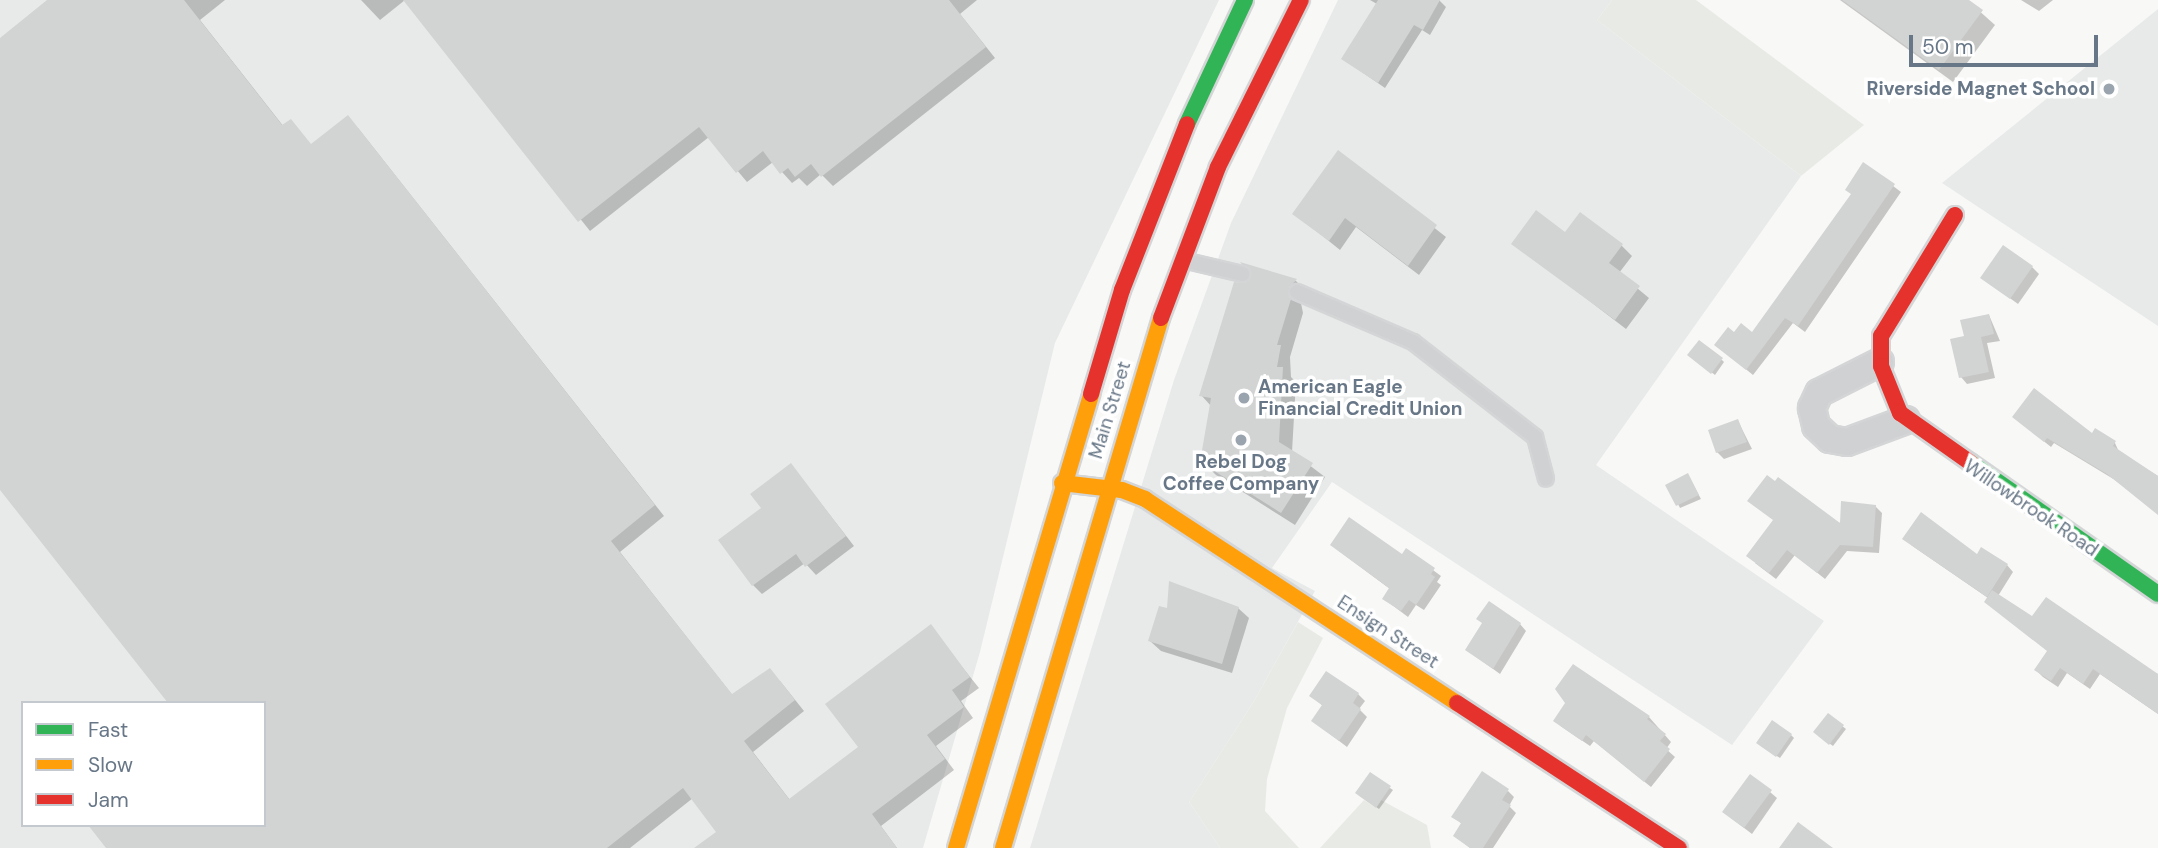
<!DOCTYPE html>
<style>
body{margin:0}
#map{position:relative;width:2158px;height:848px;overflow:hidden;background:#f8f8f7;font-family:"DM Sans",sans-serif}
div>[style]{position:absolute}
.built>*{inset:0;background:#e8eaea}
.green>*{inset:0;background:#e8ebe5}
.shadow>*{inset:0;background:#0003}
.building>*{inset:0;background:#d2d3d3}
.roads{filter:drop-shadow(2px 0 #d4d5d6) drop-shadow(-2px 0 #d4d5d6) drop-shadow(0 2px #d4d5d6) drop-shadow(0 -2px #d4d5d6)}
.lane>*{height:14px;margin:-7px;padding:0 7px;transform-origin:7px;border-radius:7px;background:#d0d1d2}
.street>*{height:26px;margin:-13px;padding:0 13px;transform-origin:13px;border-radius:13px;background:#d0d1d2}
.fast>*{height:16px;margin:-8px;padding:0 8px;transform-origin:8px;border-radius:8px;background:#30b455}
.slow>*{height:16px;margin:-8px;padding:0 8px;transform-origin:8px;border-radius:8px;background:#ff9f0a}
.jam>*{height:16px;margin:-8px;padding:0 8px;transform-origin:8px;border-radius:8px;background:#e5322d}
.dots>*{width:19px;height:19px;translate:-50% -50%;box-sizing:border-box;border:4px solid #fff;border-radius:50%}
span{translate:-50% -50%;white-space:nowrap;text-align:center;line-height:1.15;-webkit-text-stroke:7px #fff;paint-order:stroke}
.poi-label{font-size:19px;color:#687787;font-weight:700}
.right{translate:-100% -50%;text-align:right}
.left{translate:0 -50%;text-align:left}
.street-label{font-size:19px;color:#687787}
.legend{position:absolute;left:21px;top:701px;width:245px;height:126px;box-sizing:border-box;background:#fff;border:2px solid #c3c9cf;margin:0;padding:9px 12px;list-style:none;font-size:21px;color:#687787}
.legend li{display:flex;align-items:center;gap:14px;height:35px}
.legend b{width:35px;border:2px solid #c3c9cf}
.scale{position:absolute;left:1909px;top:35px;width:189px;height:32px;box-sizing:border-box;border:4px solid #687787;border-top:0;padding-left:9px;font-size:21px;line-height:24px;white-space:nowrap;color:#687787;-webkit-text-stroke:5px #fff;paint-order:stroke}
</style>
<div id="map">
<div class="built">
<i style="clip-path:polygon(evenodd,0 0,1219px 0,1055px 343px,980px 652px,923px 848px,0 848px,0 0,23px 703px,264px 703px,264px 825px,23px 825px,23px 703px)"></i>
<i style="clip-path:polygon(1338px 0,1612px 0,1597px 20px,1801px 176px,1596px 465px,1824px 621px,1732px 745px,1332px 482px,1272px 568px,1315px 591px,1254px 701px,1189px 802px,1220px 848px,1030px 848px,1174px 380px,1231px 223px)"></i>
<i style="clip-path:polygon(2158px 9px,2158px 326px,1942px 183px)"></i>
</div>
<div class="green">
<i style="clip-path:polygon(1612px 0,1696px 0,1864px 125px,1801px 176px,1597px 20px)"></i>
<i style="clip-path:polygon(1298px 622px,1323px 638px,1287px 708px,1267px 779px,1265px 811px,1299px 848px,1220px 848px,1189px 802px,1254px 701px)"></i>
<i style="clip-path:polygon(1364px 800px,1376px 808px,1381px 800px,1427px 825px,1431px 848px,1320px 848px)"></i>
</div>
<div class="shadow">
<i style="clip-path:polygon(50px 0,225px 0,200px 20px,284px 127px,291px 121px,312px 146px,358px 128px,664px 516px,620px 552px,733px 696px,780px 681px,804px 711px,753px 752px,790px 800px,860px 748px,930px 627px,979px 688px,961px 701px,973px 718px,936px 746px,954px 770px,881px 826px,897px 848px,697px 848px,718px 832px,693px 798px,630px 848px,109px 848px,264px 825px,264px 703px,0 487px,0 40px)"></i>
<i style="clip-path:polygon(361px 0,405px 0,380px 20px)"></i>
<i style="clip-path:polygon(405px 0,977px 0,960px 14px,995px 58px,833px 186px,821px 174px,807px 186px,799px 178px,792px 183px,773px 162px,747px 182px,709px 137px,590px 231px)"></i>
<i style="clip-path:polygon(1370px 0,1439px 0,1446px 7px,1430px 35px,1422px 30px,1385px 88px,1343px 59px,1377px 4px)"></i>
<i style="clip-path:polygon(1840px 0,1967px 0,1995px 25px,1953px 82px)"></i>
<i style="clip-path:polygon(2021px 0,2053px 0,2039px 11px)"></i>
<i style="clip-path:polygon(1338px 152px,1446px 237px,1419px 275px,1356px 227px,1340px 250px,1294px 213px)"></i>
<i style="clip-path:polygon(1864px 164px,1901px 192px,1805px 332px,1793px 323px,1753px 375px,1716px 345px,1735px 334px,1753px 334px,1853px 195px)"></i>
<i style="clip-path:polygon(1566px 234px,1622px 246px,1632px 256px,1619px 273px,1649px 298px,1626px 329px,1514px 243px)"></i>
<i style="clip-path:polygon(1245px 265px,1296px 281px,1309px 294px,1301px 303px,1303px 313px,1290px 357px,1291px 377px,1296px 382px,1292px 452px,1325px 477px,1295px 525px,1216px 475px,1202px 461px,1211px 406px,1201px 395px,1254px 276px)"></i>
<i style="clip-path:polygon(2032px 267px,2039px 274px,2018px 304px,1982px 278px)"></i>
<i style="clip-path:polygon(1989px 315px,2000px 341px,1987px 343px,1995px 378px,1967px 384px,1961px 377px,1966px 338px)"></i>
<i style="clip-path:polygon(1692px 357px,1722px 360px,1724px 362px,1715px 375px)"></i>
<i style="clip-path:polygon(1738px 421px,1752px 449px,1724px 459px,1717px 452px)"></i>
<i style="clip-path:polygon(2021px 423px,2115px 443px,2119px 452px,2158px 476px,2158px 512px,2115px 480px,2054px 443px,2051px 447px)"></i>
<i style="clip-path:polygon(791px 465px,854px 546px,816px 575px,805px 563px,762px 594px,753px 585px,764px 508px)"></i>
<i style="clip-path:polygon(1688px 475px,1701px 499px,1680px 508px,1668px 485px)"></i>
<i style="clip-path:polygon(1875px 506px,1882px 513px,1879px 553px,1847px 551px,1825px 579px,1795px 555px,1776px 579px,1755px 563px)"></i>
<i style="clip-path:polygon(1911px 545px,2007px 565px,2013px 572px,1998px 596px,2032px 618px,2158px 674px,2158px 714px,2100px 674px,2090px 689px,2067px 673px,2058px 687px,2043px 677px,2036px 670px,2049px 652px,1988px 598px)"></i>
<i style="clip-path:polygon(1406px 550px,1441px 576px,1437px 582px,1441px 585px,1424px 610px,1416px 605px,1408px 617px,1384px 599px,1390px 589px,1339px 551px,1402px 557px)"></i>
<i style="clip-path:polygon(1238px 608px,1249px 618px,1232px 673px,1161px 651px,1150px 641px)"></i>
<i style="clip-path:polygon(1520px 624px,1526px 631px,1500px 674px,1467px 650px)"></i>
<i style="clip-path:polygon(1358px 694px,1365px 701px,1359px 709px,1367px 717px,1347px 747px,1313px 721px,1323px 706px,1311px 696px)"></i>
<i style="clip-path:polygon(1567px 703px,1649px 717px,1671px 742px,1666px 749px,1675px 757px,1651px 787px,1594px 741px,1590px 746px,1562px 727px,1555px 721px)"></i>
<i style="clip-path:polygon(1828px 715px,1846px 729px,1833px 746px,1818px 735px)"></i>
<i style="clip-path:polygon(1791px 735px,1794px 738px,1780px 758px,1761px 746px)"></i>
<i style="clip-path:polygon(1390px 788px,1393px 790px,1379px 809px,1360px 796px)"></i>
<i style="clip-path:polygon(1508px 791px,1514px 797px,1509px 806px,1516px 813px,1493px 848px,1470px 848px,1455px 836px,1463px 825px,1454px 817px)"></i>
<i style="clip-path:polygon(1770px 792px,1777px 798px,1752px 834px,1731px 818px)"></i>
</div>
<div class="building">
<i style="clip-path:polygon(47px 0,184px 0,282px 125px,291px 119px,311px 144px,348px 115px,655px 505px,611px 541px,732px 694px,770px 668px,795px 700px,744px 741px,789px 799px,858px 747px,825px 704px,931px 624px,970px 677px,952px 690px,964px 707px,927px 735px,945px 759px,872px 814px,897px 848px,694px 848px,716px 832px,683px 788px,607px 848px,106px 848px,88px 825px,264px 825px,264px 703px,168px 703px,0 490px,0 38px)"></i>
<i style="clip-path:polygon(403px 0,949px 0,986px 47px,821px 177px,811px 164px,795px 177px,788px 168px,780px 174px,763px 151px,736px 173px,699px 127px,578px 222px)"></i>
<i style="clip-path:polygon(1378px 0,1440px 0,1423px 30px,1414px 25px,1378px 83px,1341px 59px)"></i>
<i style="clip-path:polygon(1842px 0,1969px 0,1983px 10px,1939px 70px)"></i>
<i style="clip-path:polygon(1338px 150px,1437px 225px,1408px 266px,1345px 218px,1329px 241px,1292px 214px)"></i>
<i style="clip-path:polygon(1863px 162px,1895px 184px,1798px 326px,1785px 318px,1746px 370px,1714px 345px,1728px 327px,1734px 332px,1741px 323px,1752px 332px,1851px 194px,1845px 190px)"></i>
<i style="clip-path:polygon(1536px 210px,1565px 232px,1580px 212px,1623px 244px,1609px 263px,1640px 286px,1615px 320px,1511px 244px)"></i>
<i style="clip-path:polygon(2003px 245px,2033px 266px,2010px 299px,1980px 278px)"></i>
<i style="clip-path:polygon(1240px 262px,1297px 279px,1288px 289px,1291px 299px,1277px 345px,1281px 345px,1277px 367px,1283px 367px,1279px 442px,1313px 463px,1281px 513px,1200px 462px,1211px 398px,1199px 396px,1234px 282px,1245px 283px,1251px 276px)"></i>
<i style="clip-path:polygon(1989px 314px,1994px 334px,1981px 337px,1989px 372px,1959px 378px,1950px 339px,1964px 336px,1960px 320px)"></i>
<i style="clip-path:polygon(1699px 340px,1723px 358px,1711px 374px,1687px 355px)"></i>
<i style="clip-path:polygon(2034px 388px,2092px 433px,2095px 428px,2116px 441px,2113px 446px,2158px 476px,2158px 515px,2107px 474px,2047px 438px,2044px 442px,2012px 417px)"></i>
<i style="clip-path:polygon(1738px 419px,1747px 442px,1716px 453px,1708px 430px)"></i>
<i style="clip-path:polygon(791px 463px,846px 536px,805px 567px,796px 554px,752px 586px,718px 540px,761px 508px,750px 494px)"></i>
<i style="clip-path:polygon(1688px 473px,1699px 495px,1676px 506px,1665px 485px)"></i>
<i style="clip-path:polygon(1767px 475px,1775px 481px,1778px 477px,1840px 523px,1841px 501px,1876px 505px,1873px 547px,1840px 545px,1817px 573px,1787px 550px,1769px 573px,1746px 556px,1773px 520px,1747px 501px)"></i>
<i style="clip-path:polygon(1921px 512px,1977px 554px,1981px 547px,2008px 564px,1987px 597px,1902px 539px)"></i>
<i style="clip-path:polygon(1349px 517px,1402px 554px,1406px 548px,1435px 568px,1431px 574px,1435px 577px,1416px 605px,1409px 600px,1401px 611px,1382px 599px,1389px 588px,1330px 545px)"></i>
<i style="clip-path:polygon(1169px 581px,1239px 607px,1222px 664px,1148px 641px,1159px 606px,1167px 608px)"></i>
<i style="clip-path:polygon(1992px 590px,2032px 616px,2046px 597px,2158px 674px,2158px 714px,2093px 669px,2083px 684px,2060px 668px,2051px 681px,2034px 670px,2047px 651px,1984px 602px)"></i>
<i style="clip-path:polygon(1489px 601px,1521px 623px,1493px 669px,1465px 650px,1482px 623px,1476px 619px)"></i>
<i style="clip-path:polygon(1573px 664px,1650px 716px,1647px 719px,1666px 734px,1660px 741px,1670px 749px,1644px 782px,1586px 735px,1582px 741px,1553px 721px,1565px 703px,1555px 689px)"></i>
<i style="clip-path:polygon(1326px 671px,1359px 693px,1353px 703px,1361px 709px,1339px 741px,1311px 721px,1322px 705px,1309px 696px)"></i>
<i style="clip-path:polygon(1828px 713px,1844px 725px,1829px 745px,1813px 732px)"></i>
<i style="clip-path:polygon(1772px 720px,1792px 734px,1776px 757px,1756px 743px)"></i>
<i style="clip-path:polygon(1482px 771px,1509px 789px,1502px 800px,1511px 805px,1483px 848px,1470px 848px,1453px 836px,1461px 823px,1451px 817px)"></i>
<i style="clip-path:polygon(1370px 772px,1391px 786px,1376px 808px,1355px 793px)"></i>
<i style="clip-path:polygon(1750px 774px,1772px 790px,1744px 828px,1722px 812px)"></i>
<i style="clip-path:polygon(1798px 822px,1833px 848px,1779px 848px)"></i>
</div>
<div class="roads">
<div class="lane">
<i style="left:1183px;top:260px;width:61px;rotate:13.3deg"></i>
<i style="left:1297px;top:292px;width:126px;rotate:23.3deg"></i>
<i style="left:1413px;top:342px;width:155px;rotate:37.9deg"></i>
<i style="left:1535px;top:437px;width:43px;rotate:75.3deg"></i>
</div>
<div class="street">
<i style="left:1880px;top:362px;width:68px;rotate:153.1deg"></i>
<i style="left:1819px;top:393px;width:17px;rotate:115deg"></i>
<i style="left:1812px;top:408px;width:18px;rotate:77deg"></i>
<i style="left:1816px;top:426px;width:19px;rotate:43deg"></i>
<i style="left:1830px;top:439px;width:17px;rotate:10deg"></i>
<i style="left:1847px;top:442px;width:63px;rotate:-20.4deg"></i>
</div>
<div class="fast">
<i style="left:1187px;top:124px;width:137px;rotate:-64.9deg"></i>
<i style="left:1971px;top:463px;width:228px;rotate:35deg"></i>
</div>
<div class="slow">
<i style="left:1062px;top:483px;width:60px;rotate:6.7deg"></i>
<i style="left:1122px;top:490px;width:25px;rotate:21deg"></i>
<i style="left:1145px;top:499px;width:373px;rotate:33.2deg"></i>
<i style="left:956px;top:848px;width:474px;rotate:-73.4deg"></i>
<i style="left:1003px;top:848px;width:553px;rotate:-73.4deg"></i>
</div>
<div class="jam">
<i style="left:1955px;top:215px;width:142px;rotate:121.4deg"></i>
<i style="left:1881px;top:336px;width:30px;rotate:90deg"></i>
<i style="left:1881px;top:366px;width:51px;rotate:68deg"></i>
<i style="left:1900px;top:413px;width:87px;rotate:35.2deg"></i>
<i style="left:1161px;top:318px;width:161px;rotate:-69.3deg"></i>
<i style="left:1218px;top:167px;width:186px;rotate:-63.6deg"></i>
<i style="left:1091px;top:394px;width:109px;rotate:-73.4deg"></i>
<i style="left:1122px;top:290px;width:178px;rotate:-68.6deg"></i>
<i style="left:1457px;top:703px;width:265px;rotate:33.2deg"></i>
</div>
</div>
<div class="dots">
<i style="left:2109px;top:89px;background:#9aa4ae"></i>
<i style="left:1244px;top:398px;background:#9aa4ae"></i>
<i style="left:1241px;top:440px;background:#9aa4ae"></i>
</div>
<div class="poi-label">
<span class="right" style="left:2095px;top:89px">Riverside Magnet School</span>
<span class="left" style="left:1258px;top:398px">American Eagle<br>Financial Credit Union</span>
<span style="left:1241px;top:473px">Rebel Dog<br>Coffee Company</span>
</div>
<div class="street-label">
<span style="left:1110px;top:410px;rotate:-73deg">Main Street</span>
<span style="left:2031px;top:508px;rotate:34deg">Willowbrook Road</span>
<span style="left:1388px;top:632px;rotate:33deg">Ensign Street</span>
</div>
<ul class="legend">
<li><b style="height:9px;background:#30b455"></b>Fast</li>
<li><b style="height:9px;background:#ff9f0a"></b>Slow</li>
<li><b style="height:9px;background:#e5322d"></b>Jam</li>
</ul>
<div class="scale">50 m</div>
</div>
